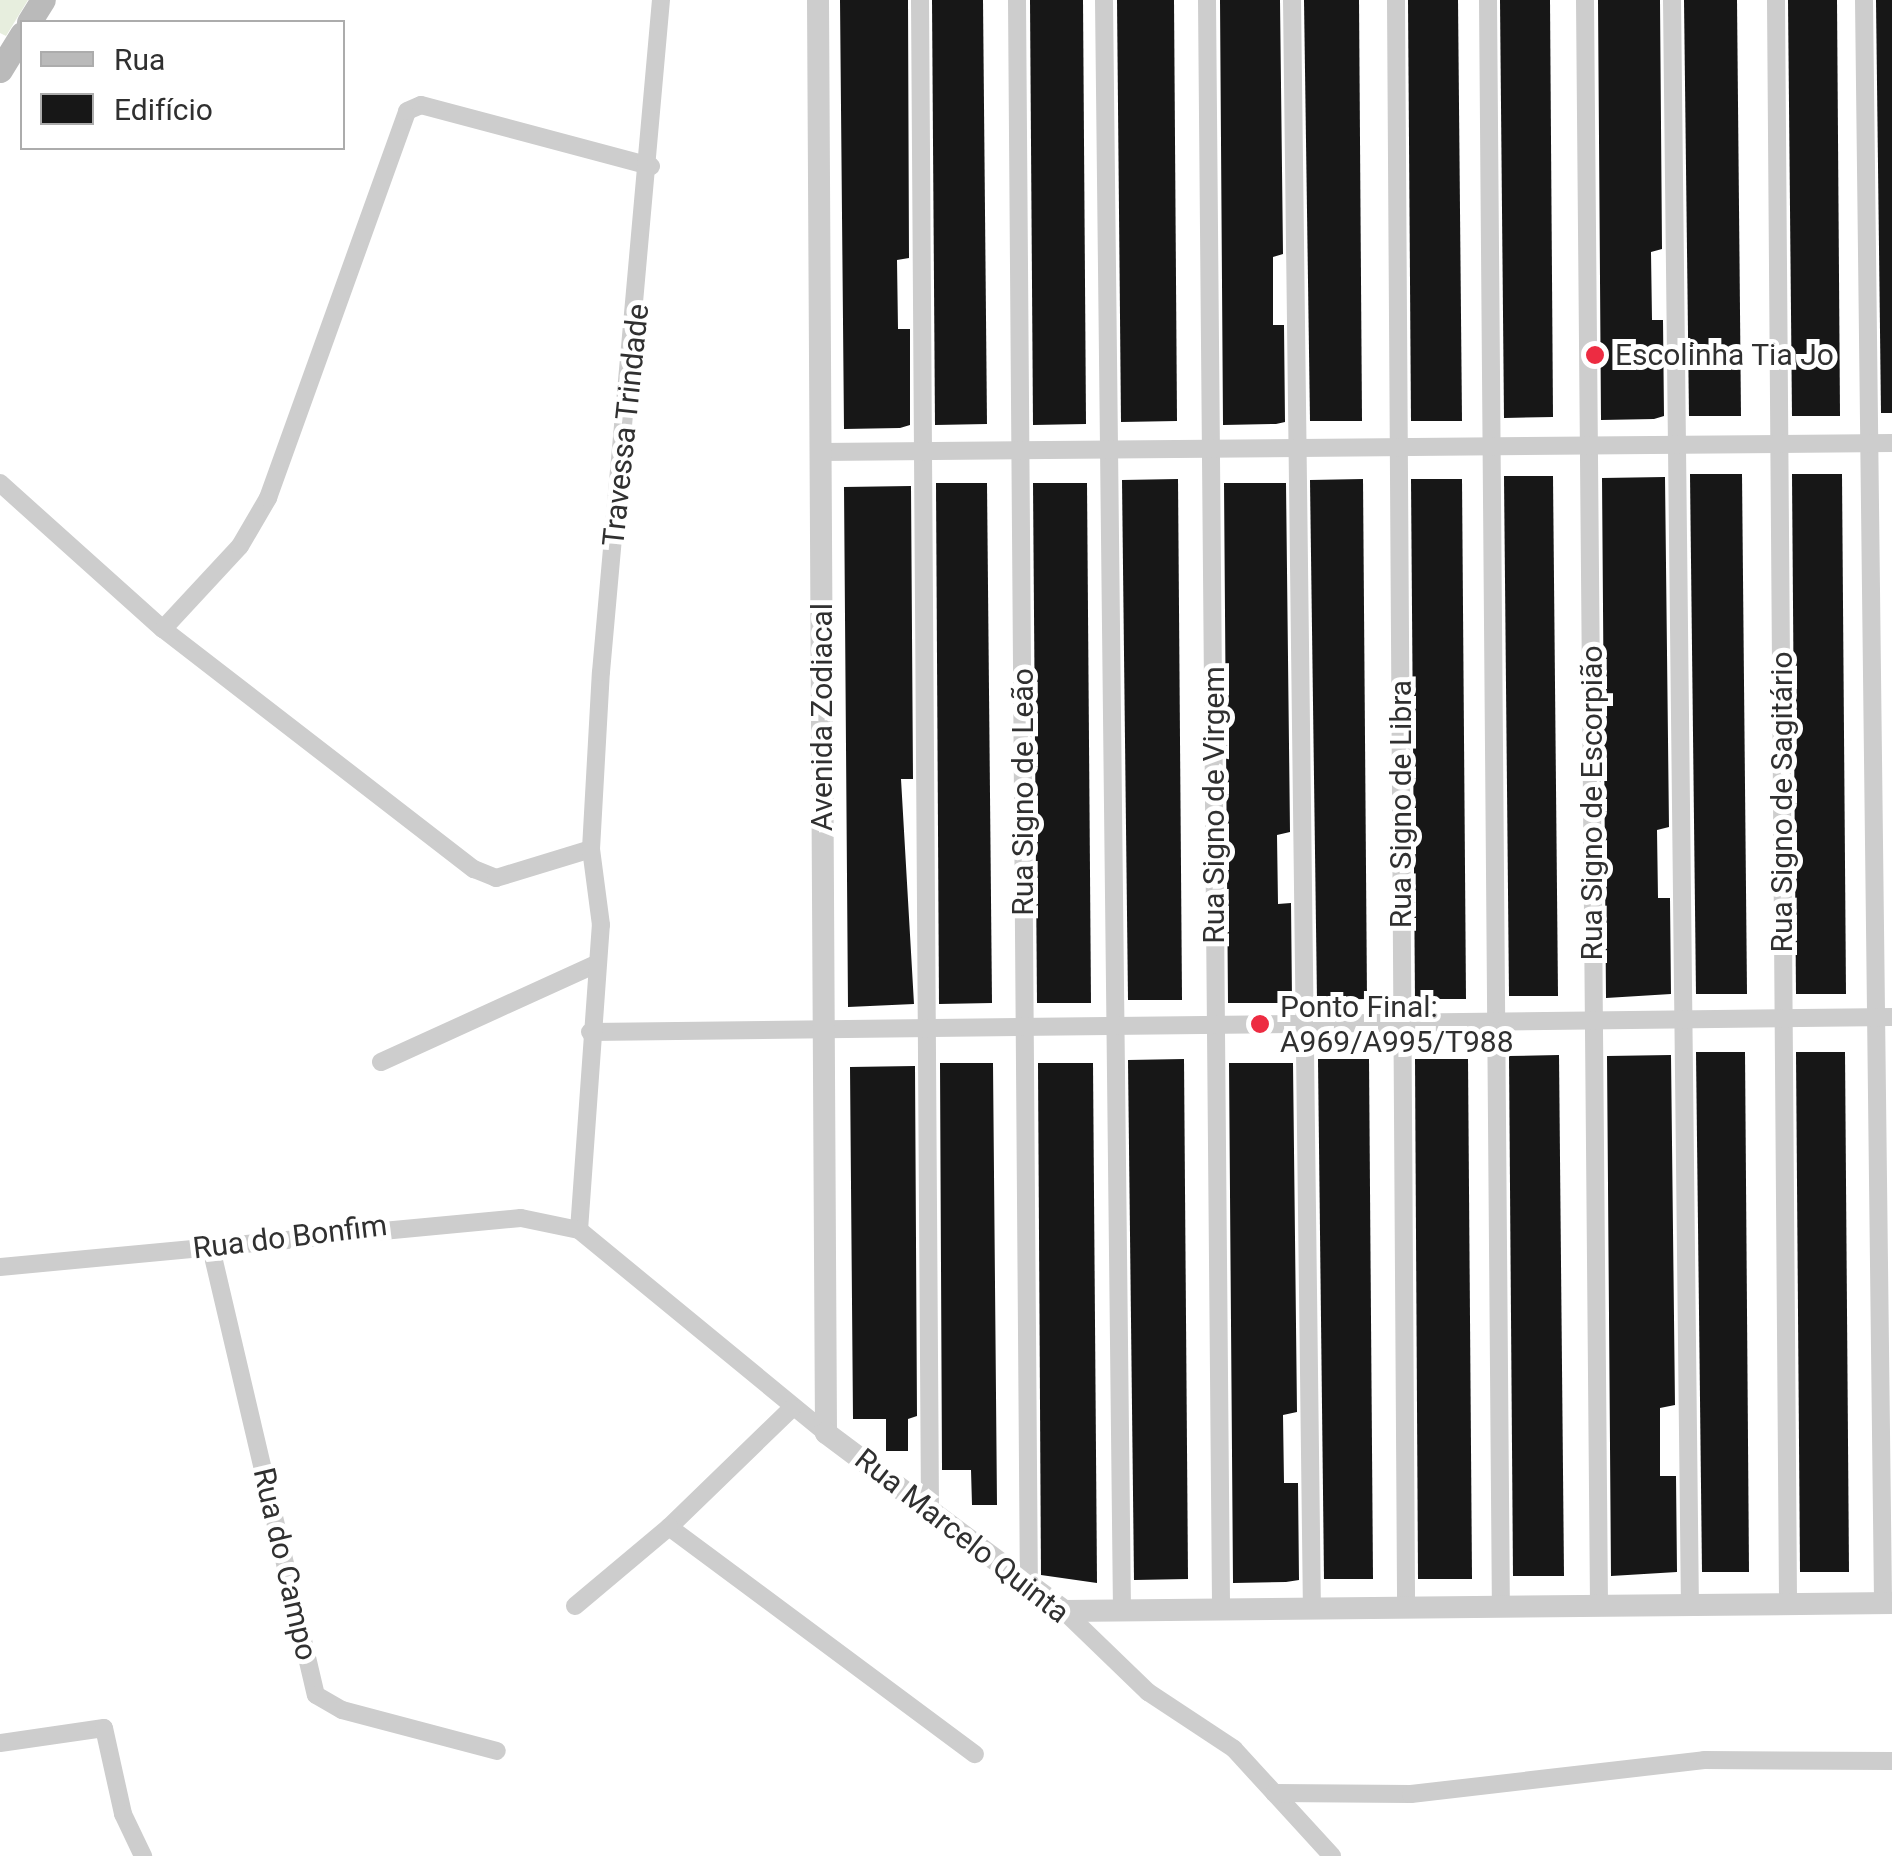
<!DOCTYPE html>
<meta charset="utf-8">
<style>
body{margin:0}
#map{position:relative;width:1892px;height:1856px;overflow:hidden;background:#fff;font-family:Roboto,sans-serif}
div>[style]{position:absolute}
.green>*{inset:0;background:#e7eede}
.building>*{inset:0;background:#171717}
.minor>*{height:18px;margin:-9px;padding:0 9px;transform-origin:9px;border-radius:9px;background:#cdcdcd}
.tertiary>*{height:22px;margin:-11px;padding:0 11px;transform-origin:11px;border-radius:11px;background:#cdcdcd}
.secondary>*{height:25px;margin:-12.5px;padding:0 12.5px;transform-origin:12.5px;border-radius:12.5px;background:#bababa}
.dots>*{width:28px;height:28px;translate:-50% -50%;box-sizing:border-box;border:5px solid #fff;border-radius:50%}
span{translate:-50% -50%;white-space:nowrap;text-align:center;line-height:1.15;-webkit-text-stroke:10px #fff;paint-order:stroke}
.poi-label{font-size:30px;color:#303030}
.left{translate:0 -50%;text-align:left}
.street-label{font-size:30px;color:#303030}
.legend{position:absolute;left:20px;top:20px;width:325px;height:130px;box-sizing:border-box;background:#fff;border:2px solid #acacac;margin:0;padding:12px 18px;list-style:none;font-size:30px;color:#303030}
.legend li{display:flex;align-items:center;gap:20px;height:50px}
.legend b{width:50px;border:2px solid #acacac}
</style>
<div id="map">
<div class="green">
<i style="clip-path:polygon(0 0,28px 0,6px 36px,0 33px)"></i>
</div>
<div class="building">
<i style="clip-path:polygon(840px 0,908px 0,909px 258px,897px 260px,898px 329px,910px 329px,910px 425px,900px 428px,844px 429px)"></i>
<i style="clip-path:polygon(932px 0,983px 0,987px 424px,935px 425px)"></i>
<i style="clip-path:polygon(1030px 0,1083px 0,1086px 424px,1033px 425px)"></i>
<i style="clip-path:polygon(1117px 0,1174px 0,1177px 421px,1121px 422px)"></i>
<i style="clip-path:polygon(1220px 0,1280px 0,1283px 254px,1273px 257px,1273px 325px,1284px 325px,1285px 422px,1276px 424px,1223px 425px)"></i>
<i style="clip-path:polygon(1304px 0,1359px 0,1362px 421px,1310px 421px)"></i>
<i style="clip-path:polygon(1408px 0,1458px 0,1462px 421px,1411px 421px)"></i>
<i style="clip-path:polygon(1500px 0,1550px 0,1553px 417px,1504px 418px)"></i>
<i style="clip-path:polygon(1598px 0,1660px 0,1662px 249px,1651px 252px,1652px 320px,1663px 320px,1664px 416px,1654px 419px,1601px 420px)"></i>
<i style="clip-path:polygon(1684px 0,1737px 0,1741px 416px,1689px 416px)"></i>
<i style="clip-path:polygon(1788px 0,1837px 0,1840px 416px,1792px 416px)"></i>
<i style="clip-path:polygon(1876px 0,1892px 0,1892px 413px,1881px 413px)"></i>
<i style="clip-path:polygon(1690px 474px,1742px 474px,1747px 994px,1696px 994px)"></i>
<i style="clip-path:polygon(1792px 474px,1842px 474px,1846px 994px,1796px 994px)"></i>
<i style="clip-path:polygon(1504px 476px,1553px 476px,1558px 996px,1509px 996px)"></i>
<i style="clip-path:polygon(1665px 477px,1669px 827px,1657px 830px,1658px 898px,1670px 898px,1671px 994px,1606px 998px,1602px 478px)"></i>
<i style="clip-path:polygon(1178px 479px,1182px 1000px,1128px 1000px,1122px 480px)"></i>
<i style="clip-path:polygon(1363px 479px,1367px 999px,1317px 1000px,1310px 480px)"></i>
<i style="clip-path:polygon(1411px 479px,1462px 479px,1466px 999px,1415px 999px)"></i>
<i style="clip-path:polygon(936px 483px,987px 483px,992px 1003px,939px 1004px)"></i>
<i style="clip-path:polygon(1033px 483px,1087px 483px,1091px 1003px,1037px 1003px)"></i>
<i style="clip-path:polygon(1224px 483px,1286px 483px,1290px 832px,1277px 835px,1278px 904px,1291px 903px,1292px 1000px,1280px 1003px,1228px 1003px)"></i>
<i style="clip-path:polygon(911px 486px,913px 779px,901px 779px,914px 1004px,848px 1007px,844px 487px)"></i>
<i style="clip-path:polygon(1696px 1052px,1745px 1052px,1749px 1572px,1702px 1572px)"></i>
<i style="clip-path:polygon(1796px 1052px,1845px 1052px,1849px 1572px,1800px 1572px)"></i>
<i style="clip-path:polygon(1559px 1055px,1564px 1576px,1513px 1576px,1509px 1056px)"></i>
<i style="clip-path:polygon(1671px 1055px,1675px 1405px,1660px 1408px,1660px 1476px,1676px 1476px,1677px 1572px,1611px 1576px,1607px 1056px)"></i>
<i style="clip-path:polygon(1184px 1059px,1188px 1579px,1134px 1580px,1128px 1060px)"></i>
<i style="clip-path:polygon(1318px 1059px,1369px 1059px,1373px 1579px,1324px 1579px)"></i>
<i style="clip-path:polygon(1415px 1059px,1468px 1059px,1472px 1579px,1418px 1579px)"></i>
<i style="clip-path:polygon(940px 1063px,993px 1063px,997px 1505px,972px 1505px,971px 1470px,942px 1470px)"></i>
<i style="clip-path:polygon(1038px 1063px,1093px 1063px,1097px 1583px,1041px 1575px)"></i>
<i style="clip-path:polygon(1229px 1063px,1293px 1063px,1297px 1412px,1283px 1415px,1284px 1483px,1298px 1483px,1299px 1580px,1286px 1582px,1233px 1583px)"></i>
<i style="clip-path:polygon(915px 1066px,917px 1416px,908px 1419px,908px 1451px,886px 1451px,886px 1419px,853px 1419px,850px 1067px)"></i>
</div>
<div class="minor">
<i style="left:920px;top:0;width:1506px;rotate:89.62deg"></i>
<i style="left:1017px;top:0;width:1584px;rotate:89.57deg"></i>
<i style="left:1104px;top:0;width:1611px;rotate:89.36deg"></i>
<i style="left:1207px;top:0;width:1610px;rotate:89.5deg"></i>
<i style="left:1292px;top:0;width:1609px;rotate:89.29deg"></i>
<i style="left:1396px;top:0;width:1608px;rotate:89.64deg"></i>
<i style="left:1488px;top:0;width:1607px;rotate:89.54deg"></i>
<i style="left:1585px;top:0;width:1606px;rotate:89.5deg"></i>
<i style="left:1672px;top:0;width:1605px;rotate:89.36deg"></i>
<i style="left:1776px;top:0;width:1604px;rotate:89.57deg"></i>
<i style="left:1864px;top:0;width:1603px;rotate:89.32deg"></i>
<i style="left:820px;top:452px;width:1072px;rotate:-0.48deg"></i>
<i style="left:0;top:483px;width:219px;rotate:41.9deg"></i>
<i style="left:163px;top:629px;width:393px;rotate:37.7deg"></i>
<i style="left:474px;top:869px;width:24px;rotate:22deg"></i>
<i style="left:496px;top:878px;width:99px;rotate:-17deg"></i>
<i style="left:163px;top:629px;width:113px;rotate:-47.1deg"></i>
<i style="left:240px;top:546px;width:56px;rotate:-59.7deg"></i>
<i style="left:268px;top:498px;width:411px;rotate:-70.2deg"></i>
<i style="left:407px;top:111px;width:15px;rotate:-23deg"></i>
<i style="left:421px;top:105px;width:238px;rotate:14.9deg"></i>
<i style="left:590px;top:1032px;width:1302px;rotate:-0.66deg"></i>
<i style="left:381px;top:1062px;width:234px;rotate:-24.5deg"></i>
<i style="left:579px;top:1230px;width:306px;rotate:-85.9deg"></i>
<i style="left:601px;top:925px;width:77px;rotate:-97.5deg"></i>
<i style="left:591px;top:849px;width:177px;rotate:-86.8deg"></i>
<i style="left:601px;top:672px;width:675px;rotate:-84.9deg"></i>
<i style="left:211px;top:1248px;width:459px;rotate:76.8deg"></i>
<i style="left:316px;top:1695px;width:30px;rotate:30deg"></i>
<i style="left:342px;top:1710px;width:160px;rotate:14.8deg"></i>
<i style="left:0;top:1267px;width:523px;rotate:-5.37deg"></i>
<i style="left:521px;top:1218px;width:59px;rotate:11.7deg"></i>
<i style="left:579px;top:1230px;width:320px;rotate:39.4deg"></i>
<i style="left:792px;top:1408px;width:171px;rotate:135.9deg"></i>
<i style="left:669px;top:1527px;width:381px;rotate:36.6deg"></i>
<i style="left:575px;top:1606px;width:123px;rotate:-40deg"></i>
<i style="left:1064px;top:1611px;width:117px;rotate:44deg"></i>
<i style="left:1148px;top:1692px;width:103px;rotate:33.5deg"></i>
<i style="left:1234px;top:1749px;width:145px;rotate:47.5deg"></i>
<i style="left:0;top:1743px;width:105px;rotate:-8.2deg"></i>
<i style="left:104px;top:1728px;width:88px;rotate:77.5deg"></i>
<i style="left:123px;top:1814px;width:47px;rotate:64.5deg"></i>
<i style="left:1274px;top:1793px;width:137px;rotate:0.4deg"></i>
<i style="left:1411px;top:1794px;width:295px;rotate:-6.6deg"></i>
<i style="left:1704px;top:1760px;width:188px;rotate:0.3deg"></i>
</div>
<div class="tertiary">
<i style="left:818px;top:0;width:1433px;rotate:89.68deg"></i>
<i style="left:826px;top:1433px;width:297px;rotate:36.8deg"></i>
<i style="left:1064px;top:1611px;width:828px;rotate:-0.55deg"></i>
</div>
<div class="secondary">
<i style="left:29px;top:22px;width:26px;rotate:-58deg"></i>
<i style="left:0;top:70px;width:42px;rotate:-58.6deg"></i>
</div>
<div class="dots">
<i style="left:1595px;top:355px;background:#ed2c42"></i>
<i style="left:1260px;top:1024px;background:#ed2c42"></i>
</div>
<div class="poi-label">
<span class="left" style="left:1615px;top:355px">Escolinha Tia Jo</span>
<span class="left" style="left:1280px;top:1024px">Ponto Final:<br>A969/A995/T988</span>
</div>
<div class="street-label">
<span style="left:626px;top:425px;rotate:-84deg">Travessa Trindade</span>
<span style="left:822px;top:717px;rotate:-90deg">Avenida Zodiacal</span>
<span style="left:1023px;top:792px;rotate:-90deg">Rua Signo de Leão</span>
<span style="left:1782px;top:802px;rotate:-90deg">Rua Signo de Sagitário</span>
<span style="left:1592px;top:803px;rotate:-90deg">Rua Signo de Escorpião</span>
<span style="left:1401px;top:804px;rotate:-90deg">Rua Signo de Libra</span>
<span style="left:1214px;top:805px;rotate:-90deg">Rua Signo de Virgem</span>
<span style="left:290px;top:1237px;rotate:-7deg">Rua do Bonfim</span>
<span style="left:962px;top:1536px;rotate:38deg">Rua Marcelo Quinta</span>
<span style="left:285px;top:1564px;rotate:77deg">Rua do Campo</span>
</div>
<ul class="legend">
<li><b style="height:12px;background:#bababa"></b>Rua</li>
<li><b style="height:28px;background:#171717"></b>Edifício</li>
</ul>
</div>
